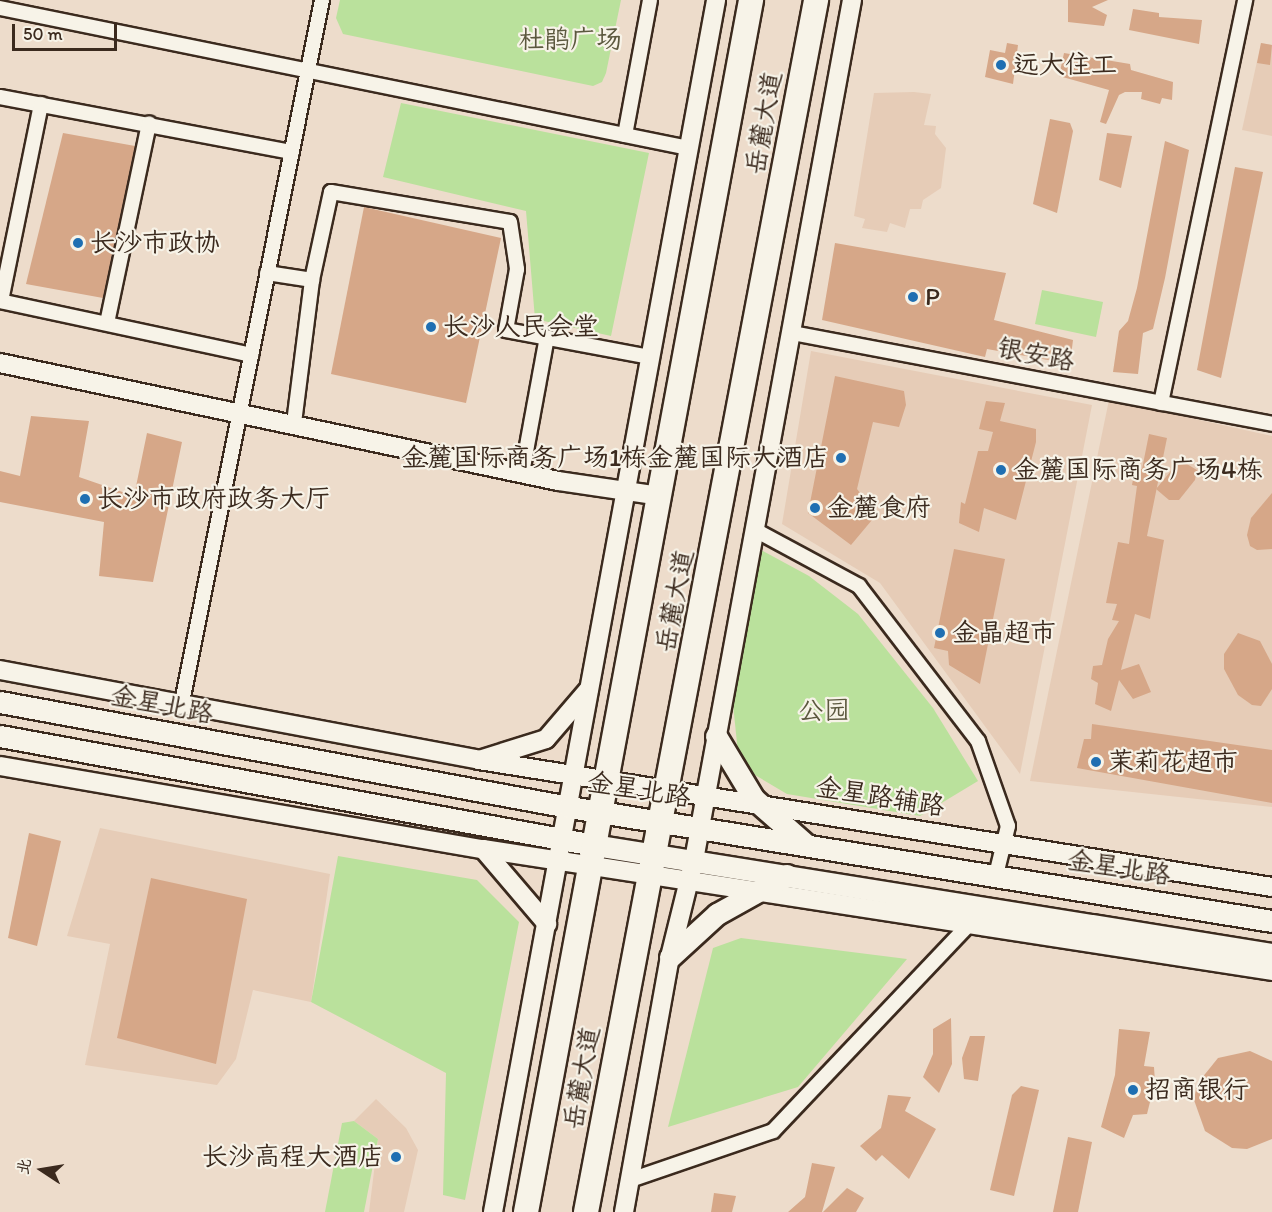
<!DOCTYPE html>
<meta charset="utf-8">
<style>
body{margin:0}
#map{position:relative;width:1272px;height:1212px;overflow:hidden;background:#eddccb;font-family:Itim,"LXGW WenKai TC",sans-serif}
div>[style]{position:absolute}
.built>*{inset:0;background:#e6ccb7}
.green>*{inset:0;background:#bae19c}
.building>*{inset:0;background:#d6a788}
.roads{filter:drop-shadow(2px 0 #3b2a1e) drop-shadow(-2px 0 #3b2a1e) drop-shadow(0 2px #3b2a1e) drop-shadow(0 -2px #3b2a1e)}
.street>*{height:14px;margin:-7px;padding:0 7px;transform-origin:7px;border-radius:7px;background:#f7f3e8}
.secondary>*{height:18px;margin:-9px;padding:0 9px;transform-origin:9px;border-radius:9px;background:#f7f3e8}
.primary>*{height:21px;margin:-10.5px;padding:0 10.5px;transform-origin:10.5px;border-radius:10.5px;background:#f7f3e8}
.highway>*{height:24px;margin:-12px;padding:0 12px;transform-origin:12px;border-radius:12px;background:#f7f3e8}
.dots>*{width:16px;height:16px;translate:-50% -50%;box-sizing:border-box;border:3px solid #f7f3e8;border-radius:50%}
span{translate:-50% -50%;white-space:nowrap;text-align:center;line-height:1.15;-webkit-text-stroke:4.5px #f7f3e8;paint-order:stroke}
.park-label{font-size:26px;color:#5b583e}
.poi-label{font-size:26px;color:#3b2a1e}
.left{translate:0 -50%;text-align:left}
.right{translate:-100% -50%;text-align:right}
.street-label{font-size:26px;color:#3b2a1e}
.north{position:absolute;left:12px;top:1140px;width:60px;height:60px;-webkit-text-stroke:4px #f7f3e8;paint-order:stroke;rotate:282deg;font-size:16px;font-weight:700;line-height:24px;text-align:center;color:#3b2a1e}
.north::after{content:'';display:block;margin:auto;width:21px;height:27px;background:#3b2a1e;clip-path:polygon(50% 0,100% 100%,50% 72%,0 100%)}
.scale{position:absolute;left:12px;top:24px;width:105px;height:27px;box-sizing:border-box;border:3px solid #3b2a1e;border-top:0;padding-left:8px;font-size:18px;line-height:21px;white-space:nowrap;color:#3b2a1e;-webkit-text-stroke:4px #f7f3e8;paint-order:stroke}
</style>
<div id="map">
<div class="built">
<i style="clip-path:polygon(1261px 43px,1272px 45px,1272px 136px,1242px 130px)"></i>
<i style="clip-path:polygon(914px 92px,931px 94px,924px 125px,936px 126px,935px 134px,946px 148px,941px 188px,923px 200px,921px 209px,910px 209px,905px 228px,890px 223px,887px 232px,862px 228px,865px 219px,854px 216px,874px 93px)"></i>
<i style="clip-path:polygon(811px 351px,1092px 405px,1020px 774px,880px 583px,782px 524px)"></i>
<i style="clip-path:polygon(1109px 400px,1272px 436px,1272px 807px,1030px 781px)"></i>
<i style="clip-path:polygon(100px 828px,330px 874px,311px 1002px,253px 990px,236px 1059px,217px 1085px,85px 1065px,110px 944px,67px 936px)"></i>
<i style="clip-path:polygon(376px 1099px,406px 1128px,418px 1150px,404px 1212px,369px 1212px,378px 1139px,354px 1121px)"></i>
</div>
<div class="green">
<i style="clip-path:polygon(340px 0,621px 0,606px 73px,602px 82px,593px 86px,343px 34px,336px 18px)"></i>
<i style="clip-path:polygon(401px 103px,649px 153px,611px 336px,535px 319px,526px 211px,383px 177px)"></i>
<i style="clip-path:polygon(1042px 290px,1103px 302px,1096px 337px,1035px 324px)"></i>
<i style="clip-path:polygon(761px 550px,809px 576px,858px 614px,933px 708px,978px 781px,920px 816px,787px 794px,755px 775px,738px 753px,733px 704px)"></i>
<i style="clip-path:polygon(338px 856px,477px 880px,519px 922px,465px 1200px,443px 1195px,446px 1073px,311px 1002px)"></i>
<i style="clip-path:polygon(741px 938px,907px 959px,798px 1087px,668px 1127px,713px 948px)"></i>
<i style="clip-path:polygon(354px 1121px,378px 1139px,364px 1212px,325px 1212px,342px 1123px)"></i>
</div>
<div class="building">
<i style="clip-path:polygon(1068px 0,1108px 0,1092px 7px,1107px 15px,1104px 26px,1068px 22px)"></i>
<i style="clip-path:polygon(1133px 9px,1159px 13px,1159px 17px,1202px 20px,1199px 44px,1129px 30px)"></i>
<i style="clip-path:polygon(1007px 43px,1018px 45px,1013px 84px,985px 77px,990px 50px,1005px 53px)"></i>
<i style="clip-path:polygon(1261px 43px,1272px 45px,1270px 65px,1257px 63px)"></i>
<i style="clip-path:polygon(1064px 53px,1130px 64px,1131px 70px,1173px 82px,1172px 100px,1162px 98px,1160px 104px,1141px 99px,1142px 92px,1125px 92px,1119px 95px,1106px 124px,1100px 122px,1109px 90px,1059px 76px)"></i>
<i style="clip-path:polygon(1050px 119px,1070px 123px,1073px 131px,1057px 213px,1033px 204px)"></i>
<i style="clip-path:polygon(63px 133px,135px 146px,103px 298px,26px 284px)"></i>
<i style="clip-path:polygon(1107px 133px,1132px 136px,1121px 188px,1099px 180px)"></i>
<i style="clip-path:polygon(1165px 141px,1189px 150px,1165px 278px,1153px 329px,1143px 333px,1138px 374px,1113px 372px,1119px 331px,1128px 321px,1137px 288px)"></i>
<i style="clip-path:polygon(1235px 167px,1263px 172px,1221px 378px,1197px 370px)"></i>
<i style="clip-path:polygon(364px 207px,501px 238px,466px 403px,331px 374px)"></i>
<i style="clip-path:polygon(835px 243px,1006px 273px,994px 320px,1073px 340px,1070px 364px,987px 349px,985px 357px,822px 320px)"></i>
<i style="clip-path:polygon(835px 376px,904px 391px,906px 405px,899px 427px,873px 422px,857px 489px,877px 514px,851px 545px,808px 513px)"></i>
<i style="clip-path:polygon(986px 401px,1005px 403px,1000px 421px,1036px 429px,1036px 442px,1016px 520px,984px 508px,979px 532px,959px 523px,961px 502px,965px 504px,978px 451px,988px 451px,993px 432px,979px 429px)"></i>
<i style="clip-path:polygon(31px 416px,89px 421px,79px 477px,134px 496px,147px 433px,182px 442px,153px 582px,99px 576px,104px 522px,0 502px,0 471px,20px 476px)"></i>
<i style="clip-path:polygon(1149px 434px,1167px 438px,1147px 536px,1164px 540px,1150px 619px,1135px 614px,1121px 670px,1139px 664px,1151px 692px,1133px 699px,1119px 680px,1111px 711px,1095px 704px,1098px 683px,1091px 679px,1093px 666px,1102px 665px,1108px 639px,1119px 621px,1112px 620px,1117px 604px,1106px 603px,1118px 542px,1129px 544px,1137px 486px,1132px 485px,1135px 468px,1142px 469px)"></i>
<i style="clip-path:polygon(1180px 460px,1197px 470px,1195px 480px,1179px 500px,1169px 500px,1156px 489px)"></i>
<i style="clip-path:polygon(1272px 493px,1272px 549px,1257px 550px,1250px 546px,1247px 535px,1251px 518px)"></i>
<i style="clip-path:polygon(954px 549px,1005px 559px,980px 684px,949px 665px,948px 651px,934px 648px)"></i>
<i style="clip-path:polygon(1238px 633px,1260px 641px,1272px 664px,1272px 689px,1261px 706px,1252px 705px,1238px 695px,1224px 669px,1224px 654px)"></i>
<i style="clip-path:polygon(1092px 724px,1272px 750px,1272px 803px,1077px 768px,1084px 739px,1091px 739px)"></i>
<i style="clip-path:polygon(29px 833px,61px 841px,37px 946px,8px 938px)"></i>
<i style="clip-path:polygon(151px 878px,247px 899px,216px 1064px,117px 1038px)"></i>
<i style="clip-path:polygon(951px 1018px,952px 1064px,939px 1093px,923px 1077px,933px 1054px,933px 1029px)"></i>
<i style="clip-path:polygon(1119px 1029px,1150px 1032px,1144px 1066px,1154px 1067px,1155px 1082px,1147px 1114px,1133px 1115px,1124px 1138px,1101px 1127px,1115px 1075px)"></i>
<i style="clip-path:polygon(970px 1036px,985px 1036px,978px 1081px,964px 1079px,962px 1058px)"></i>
<i style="clip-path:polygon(1250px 1051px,1272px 1061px,1272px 1139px,1247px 1149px,1232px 1148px,1205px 1131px,1194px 1100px,1197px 1084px,1218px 1058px)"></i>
<i style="clip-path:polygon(1021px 1086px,1039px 1090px,1014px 1196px,990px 1190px,1012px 1095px)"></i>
<i style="clip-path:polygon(888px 1095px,911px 1097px,905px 1111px,936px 1129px,909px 1179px,882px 1155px,876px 1161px,860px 1146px,881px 1128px)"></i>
<i style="clip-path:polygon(1068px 1137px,1092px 1142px,1078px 1212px,1053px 1212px)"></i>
<i style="clip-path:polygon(812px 1163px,835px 1167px,822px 1212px,788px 1212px,805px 1197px)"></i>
<i style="clip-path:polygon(847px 1188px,864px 1198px,856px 1212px,823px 1212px)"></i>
<i style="clip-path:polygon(714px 1193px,736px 1196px,732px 1212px,711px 1212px)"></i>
</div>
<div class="roads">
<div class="street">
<i style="left:0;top:8px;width:702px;rotate:11.5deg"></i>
<i style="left:0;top:97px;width:297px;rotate:10.7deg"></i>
<i style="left:625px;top:135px;width:137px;rotate:-79.5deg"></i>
<i style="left:267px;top:273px;width:46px;rotate:8.8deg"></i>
<i style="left:0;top:301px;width:257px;rotate:12.1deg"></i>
<i style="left:1px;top:301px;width:201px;rotate:-78.5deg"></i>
<i style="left:107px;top:323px;width:204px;rotate:-78.1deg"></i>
<i style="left:792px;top:333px;width:489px;rotate:10.7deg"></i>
<i style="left:1161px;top:403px;width:412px;rotate:-78.2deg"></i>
<i style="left:294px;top:423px;width:144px;rotate:-82.8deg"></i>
<i style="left:312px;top:280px;width:90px;rotate:-77.8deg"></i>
<i style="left:331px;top:192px;width:181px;rotate:9.5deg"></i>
<i style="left:510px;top:222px;width:48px;rotate:81.5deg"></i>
<i style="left:517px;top:269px;width:62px;rotate:100.2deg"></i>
<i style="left:506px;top:330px;width:147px;rotate:10.6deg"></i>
<i style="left:522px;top:473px;width:138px;rotate:-79.6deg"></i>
<i style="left:755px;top:530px;width:118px;rotate:28.3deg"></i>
<i style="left:859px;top:586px;width:195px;rotate:52.5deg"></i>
<i style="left:978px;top:741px;width:90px;rotate:70.6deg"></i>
<i style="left:1008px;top:826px;width:50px;rotate:103.8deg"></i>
<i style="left:181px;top:707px;width:721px;rotate:-78.72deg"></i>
<i style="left:630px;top:1180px;width:151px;rotate:-18.9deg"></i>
<i style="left:773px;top:1131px;width:294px;rotate:-46.5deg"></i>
</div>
<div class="secondary">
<i style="left:0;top:363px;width:570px;rotate:11.94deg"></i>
<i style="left:558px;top:481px;width:102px;rotate:8.4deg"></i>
<i style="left:0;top:670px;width:487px;rotate:10.6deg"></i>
<i style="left:479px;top:760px;width:70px;rotate:-17.4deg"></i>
<i style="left:546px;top:739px;width:66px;rotate:-49.3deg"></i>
<i style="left:479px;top:760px;width:803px;rotate:9.1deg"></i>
<i style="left:0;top:766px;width:490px;rotate:9.8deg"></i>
<i style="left:483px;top:849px;width:99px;rotate:49.5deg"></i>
<i style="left:483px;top:849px;width:798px;rotate:8.79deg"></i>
<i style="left:493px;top:1212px;width:1232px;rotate:-79.57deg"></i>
<i style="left:624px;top:1212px;width:259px;rotate:-79.8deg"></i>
<i style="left:670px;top:957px;width:100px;rotate:-76.1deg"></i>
<i style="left:694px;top:860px;width:874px;rotate:-79.59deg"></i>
</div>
<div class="primary">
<i style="left:0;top:702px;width:579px;rotate:10.46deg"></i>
<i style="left:569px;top:807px;width:712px;rotate:9.21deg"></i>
<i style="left:0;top:736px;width:604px;rotate:10.4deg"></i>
<i style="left:594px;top:845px;width:687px;rotate:9.13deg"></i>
<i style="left:716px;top:736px;width:74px;rotate:58.9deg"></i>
<i style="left:754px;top:799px;width:67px;rotate:41.3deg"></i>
<i style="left:670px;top:957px;width:64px;rotate:-42.5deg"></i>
<i style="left:717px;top:914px;width:80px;rotate:-29.1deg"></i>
</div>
<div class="highway">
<i style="left:526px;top:1212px;width:1233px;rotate:-79.48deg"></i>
<i style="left:586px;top:1212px;width:1234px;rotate:-79.25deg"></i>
</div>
</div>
<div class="dots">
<i style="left:1001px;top:65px;background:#1f6fb2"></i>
<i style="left:78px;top:243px;background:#1f6fb2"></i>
<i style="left:913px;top:297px;background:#1f6fb2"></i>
<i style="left:431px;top:327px;background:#1f6fb2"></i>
<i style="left:841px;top:458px;background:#1f6fb2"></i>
<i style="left:1001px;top:470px;background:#1f6fb2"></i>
<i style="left:85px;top:499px;background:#1f6fb2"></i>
<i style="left:815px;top:508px;background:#1f6fb2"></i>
<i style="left:940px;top:633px;background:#1f6fb2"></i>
<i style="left:1096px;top:762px;background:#1f6fb2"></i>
<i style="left:1133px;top:1090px;background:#1f6fb2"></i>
<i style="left:396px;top:1157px;background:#1f6fb2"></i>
</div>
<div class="park-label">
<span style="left:570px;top:40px">杜鹃广场</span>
<span style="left:824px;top:711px">公园</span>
</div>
<div class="poi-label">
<span class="left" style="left:1013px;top:65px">远大住工</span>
<span class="left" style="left:90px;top:243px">长沙市政协</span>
<span class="left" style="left:925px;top:297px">P</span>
<span class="left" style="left:443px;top:327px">长沙人民会堂</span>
<span class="right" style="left:829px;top:458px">金麓国际商务广场1栋金麓国际大酒店</span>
<span class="left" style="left:1013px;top:470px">金麓国际商务广场4栋</span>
<span class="left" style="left:97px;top:499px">长沙市政府政务大厅</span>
<span class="left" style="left:827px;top:508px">金麓食府</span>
<span class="left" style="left:952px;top:633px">金晶超市</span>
<span class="left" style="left:1108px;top:762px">茉莉花超市</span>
<span class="left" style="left:1145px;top:1090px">招商银行</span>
<span class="right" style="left:384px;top:1157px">长沙高程大酒店</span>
</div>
<div class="street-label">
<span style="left:764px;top:123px;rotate:-80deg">岳麓大道</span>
<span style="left:1036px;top:355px;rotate:11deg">银安路</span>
<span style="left:675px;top:601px;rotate:-79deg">岳麓大道</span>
<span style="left:162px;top:705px;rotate:11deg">金星北路</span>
<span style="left:639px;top:790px;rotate:9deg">金星北路</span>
<span style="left:880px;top:797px;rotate:9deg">金星路辅路</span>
<span style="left:1119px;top:868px;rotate:9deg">金星北路</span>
<span style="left:582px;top:1078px;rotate:-80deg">岳麓大道</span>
</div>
<div class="north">北</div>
<div class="scale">50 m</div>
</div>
